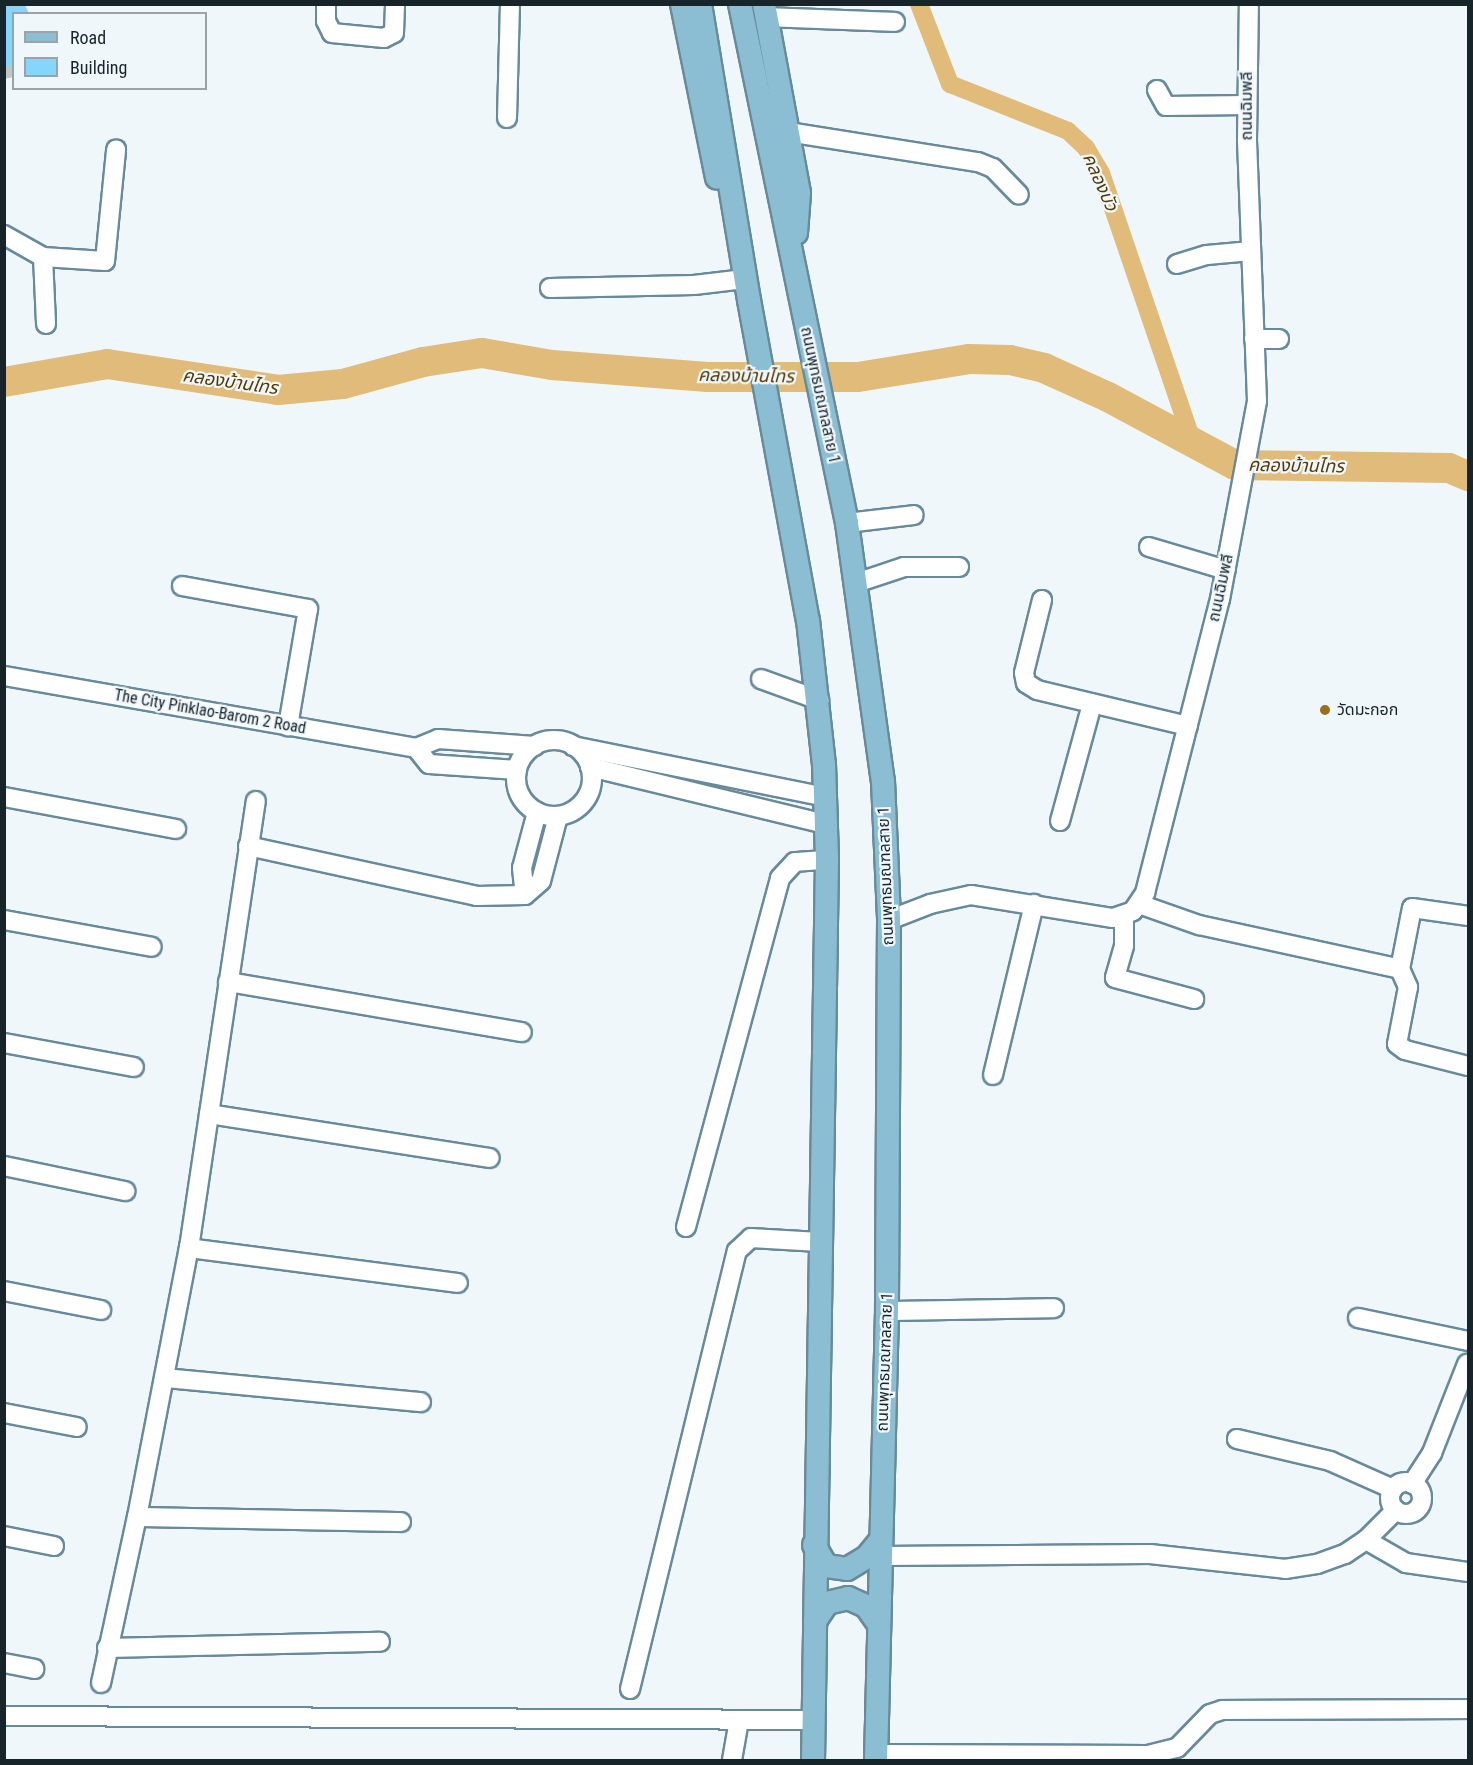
<!DOCTYPE html>
<meta charset="utf-8">
<style>
body{margin:0}
#map{position:relative;width:1473px;height:1765px;overflow:hidden;background:#f0f7fb;font-family:"Roboto Condensed","Noto Sans Thai",sans-serif}
div>[style]{position:absolute}
.shadow>*{inset:0;background:#0003}
.canal>*{height:18px;margin:-9px;padding:0 9px;transform-origin:9px;border-radius:9px;background:#e1bb79}
.river>*{height:30px;margin:-15px;padding:0 15px;transform-origin:15px;border-radius:15px;background:#e1bb79}
.building>*{inset:0;background:#86d6fb}
.roads{filter:drop-shadow(2px 0 #688a9a) drop-shadow(-2px 0 #688a9a) drop-shadow(0 2px #688a9a) drop-shadow(0 -2px #688a9a)}
.minor>*{height:18px;margin:-9px;padding:0 9px;transform-origin:9px;border-radius:9px;background:#fff}
.minor>.ring{margin:-9px;padding:0;box-sizing:content-box;background:none;border:18px solid #fff;border-radius:50%}
.major>*{height:22px;margin:-11px;padding:0 11px;transform-origin:11px;border-radius:11px;background:#8cbed3}
.dots>*{width:16px;height:16px;translate:-50% -50%;box-sizing:border-box;border:3px solid #f0f7fb;border-radius:50%}
span{translate:-50% -50%;white-space:nowrap;text-align:center;line-height:1.15;-webkit-text-stroke:4.5px #f0f7fb;paint-order:stroke}
.street-label{font-size:16px;color:#17252b}
.poi-label{font-size:16px;color:#17252b}
.left{translate:0 -50%;text-align:left}
.water-label{font-size:18px;color:#543a03;font-style:italic}
.frame{position:absolute;inset:0;border:6px solid #17252b;pointer-events:none}
.legend{position:absolute;left:12px;top:12px;width:195px;height:78px;box-sizing:border-box;background:#f0f7fb;border:2px solid #99a3a8;margin:0;padding:8px 10px;list-style:none;font-size:18px;color:#17252b}
.legend li{display:flex;align-items:center;gap:12px;height:30px}
.legend b{width:30px;border:2px solid #99a3a8}
</style>
<div id="map">
<div class="shadow">
<i style="clip-path:polygon(4px 4px,29px 4px,25px 6px,29px 14px,14px 14px,14px 77px,4px 79px)"></i>
</div>
<div class="canal">
<i style="left:919px;top:4px;width:86px;rotate:68.8deg"></i>
<i style="left:950px;top:84px;width:127px;rotate:21.7deg"></i>
<i style="left:1068px;top:131px;width:25px;rotate:43deg"></i>
<i style="left:1086px;top:148px;width:29px;rotate:59deg"></i>
<i style="left:1101px;top:173px;width:282px;rotate:71.2deg"></i>
</div>
<div class="river">
<i style="left:4px;top:382px;width:105px;rotate:-9.9deg"></i>
<i style="left:107px;top:364px;width:173px;rotate:8.6deg"></i>
<i style="left:278px;top:390px;width:65px;rotate:-5.3deg"></i>
<i style="left:343px;top:384px;width:83px;rotate:-15.4deg"></i>
<i style="left:423px;top:362px;width:60px;rotate:-8.7deg"></i>
<i style="left:482px;top:353px;width:71px;rotate:9.7deg"></i>
<i style="left:552px;top:365px;width:156px;rotate:4.4deg"></i>
<i style="left:708px;top:377px;width:150px"></i>
<i style="left:858px;top:377px;width:112px;rotate:-9.2deg"></i>
<i style="left:969px;top:359px;width:41px;rotate:1.4deg"></i>
<i style="left:1010px;top:360px;width:35px;rotate:13deg"></i>
<i style="left:1044px;top:368px;width:70px;rotate:24.4deg"></i>
<i style="left:1108px;top:397px;width:144px;rotate:28.2deg"></i>
<i style="left:1235px;top:465px;width:214px;rotate:0.8deg"></i>
<i style="left:1449px;top:468px;width:21px;rotate:23deg"></i>
</div>
<div class="building">
<i style="clip-path:polygon(4px 5px,25px 5px,29px 14px,14px 14px,14px 63px,4px 68px)"></i>
</div>
<div class="roads">
<div class="minor">
<i style="left:326px;top:4px;width:17px;rotate:90deg"></i>
<i style="left:326px;top:21px;width:13px;rotate:63deg"></i>
<i style="left:332px;top:33px;width:52px;rotate:5.5deg"></i>
<i style="left:384px;top:38px;width:11px;rotate:-27deg"></i>
<i style="left:394px;top:33px;width:29px;rotate:-88deg"></i>
<i style="left:767px;top:17px;width:128px;rotate:2.2deg"></i>
<i style="left:1157px;top:90px;width:18px;rotate:61deg"></i>
<i style="left:1166px;top:106px;width:81px;rotate:-0.7deg"></i>
<i style="left:507px;top:118px;width:114px;rotate:-88.5deg"></i>
<i style="left:788px;top:132px;width:192px;rotate:9deg"></i>
<i style="left:978px;top:162px;width:16px;rotate:22deg"></i>
<i style="left:993px;top:168px;width:37px;rotate:46deg"></i>
<i style="left:4px;top:235px;width:45px;rotate:29.4deg"></i>
<i style="left:43px;top:257px;width:62px;rotate:3.7deg"></i>
<i style="left:105px;top:261px;width:112px;rotate:-84.3deg"></i>
<i style="left:43px;top:257px;width:67px;rotate:87.4deg"></i>
<i style="left:1177px;top:264px;width:31px;rotate:-17deg"></i>
<i style="left:1207px;top:255px;width:44px;rotate:-5.2deg"></i>
<i style="left:550px;top:288px;width:144px;rotate:-1.2deg"></i>
<i style="left:694px;top:285px;width:51px;rotate:-6.7deg"></i>
<i style="left:1254px;top:339px;width:25px"></i>
<i style="left:847px;top:523px;width:67px;rotate:-6.8deg"></i>
<i style="left:1149px;top:547px;width:80px;rotate:16.6deg"></i>
<i style="left:856px;top:583px;width:51px;rotate:-18.4deg"></i>
<i style="left:904px;top:567px;width:55px"></i>
<i style="left:182px;top:586px;width:128px;rotate:10.3deg"></i>
<i style="left:308px;top:609px;width:119px;rotate:99.7deg"></i>
<i style="left:1042px;top:600px;width:75px;rotate:103.9deg"></i>
<i style="left:1024px;top:673px;width:10px;rotate:79deg"></i>
<i style="left:1026px;top:683px;width:13px;rotate:32deg"></i>
<i style="left:1037px;top:690px;width:155px;rotate:13.4deg"></i>
<i style="left:4px;top:676px;width:418px;rotate:9.9deg"></i>
<i style="left:761px;top:679px;width:62px;rotate:19.9deg"></i>
<i class="ring" style="left:516px;top:740px;width:58px;height:58px"></i>
<i style="left:573px;top:746px;width:258px;rotate:11.4deg"></i>
<i style="left:590px;top:767px;width:243px;rotate:13.6deg"></i>
<i style="left:517px;top:770px;width:88px;rotate:-176.1deg"></i>
<i style="left:429px;top:764px;width:21px;rotate:-129deg"></i>
<i style="left:416px;top:748px;width:24px;rotate:-22deg"></i>
<i style="left:438px;top:739px;width:97px;rotate:4.1deg"></i>
<i style="left:4px;top:797px;width:175px;rotate:10.5deg"></i>
<i style="left:537px;top:812px;width:58px;rotate:105deg"></i>
<i style="left:522px;top:868px;width:27px;rotate:84deg"></i>
<i style="left:525px;top:895px;width:21px;rotate:-41deg"></i>
<i style="left:541px;top:881px;width:67px;rotate:-75.3deg"></i>
<i style="left:1060px;top:821px;width:121px;rotate:-74.7deg"></i>
<i style="left:248px;top:846px;width:234px;rotate:12.3deg"></i>
<i style="left:477px;top:896px;width:48px;rotate:-1.2deg"></i>
<i style="left:1139px;top:904px;width:64px;rotate:19.3deg"></i>
<i style="left:1199px;top:925px;width:206px;rotate:12.3deg"></i>
<i style="left:1400px;top:969px;width:20px;rotate:66deg"></i>
<i style="left:1408px;top:987px;width:58px;rotate:100.9deg"></i>
<i style="left:1397px;top:1044px;width:10px;rotate:37deg"></i>
<i style="left:1405px;top:1050px;width:65px;rotate:14.3deg"></i>
<i style="left:1124px;top:915px;width:31px;rotate:90deg"></i>
<i style="left:1124px;top:946px;width:33px;rotate:106deg"></i>
<i style="left:1115px;top:978px;width:82px;rotate:14.9deg"></i>
<i style="left:4px;top:920px;width:150px;rotate:10.3deg"></i>
<i style="left:889px;top:920px;width:44px;rotate:-21.3deg"></i>
<i style="left:930px;top:904px;width:42px;rotate:-12.4deg"></i>
<i style="left:971px;top:895px;width:144px;rotate:9.2deg"></i>
<i style="left:1113px;top:918px;width:21px;rotate:-19deg"></i>
<i style="left:1133px;top:911px;width:22px;rotate:-56deg"></i>
<i style="left:1145px;top:893px;width:303px;rotate:-75.7deg"></i>
<i style="left:1220px;top:599px;width:201px;rotate:-79.4deg"></i>
<i style="left:1257px;top:401px;width:261px;rotate:-92.2deg"></i>
<i style="left:1247px;top:140px;width:136px;rotate:-89.2deg"></i>
<i style="left:1400px;top:969px;width:62px;rotate:-78.9deg"></i>
<i style="left:1412px;top:908px;width:57px;rotate:8.1deg"></i>
<i style="left:228px;top:982px;width:298px;rotate:9.7deg"></i>
<i style="left:4px;top:1043px;width:132px;rotate:10.5deg"></i>
<i style="left:993px;top:1075px;width:176px;rotate:-76.5deg"></i>
<i style="left:209px;top:1114px;width:284px;rotate:8.9deg"></i>
<i style="left:4px;top:1166px;width:124px;rotate:11.7deg"></i>
<i style="left:686px;top:1227px;width:361px;rotate:-74.9deg"></i>
<i style="left:780px;top:878px;width:22px;rotate:-47deg"></i>
<i style="left:795px;top:862px;width:32px;rotate:-4deg"></i>
<i style="left:189px;top:1248px;width:271px;rotate:7.4deg"></i>
<i style="left:4px;top:1291px;width:99px;rotate:11.1deg"></i>
<i style="left:887px;top:1311px;width:167px;rotate:-1deg"></i>
<i style="left:1358px;top:1318px;width:112px;rotate:11.8deg"></i>
<i style="left:165px;top:1378px;width:257px;rotate:5.4deg"></i>
<i style="left:4px;top:1413px;width:74px;rotate:10.9deg"></i>
<i style="left:1237px;top:1439px;width:96px;rotate:13.3deg"></i>
<i style="left:1330px;top:1461px;width:69px;rotate:24deg"></i>
<i class="ring" style="left:1390px;top:1482px;width:14px;height:14px"></i>
<i style="left:1412px;top:1484px;width:37px;rotate:-57deg"></i>
<i style="left:1432px;top:1453px;width:96px;rotate:-68.5deg"></i>
<i style="left:137px;top:1517px;width:264px;rotate:1.1deg"></i>
<i style="left:4px;top:1536px;width:51px;rotate:11.3deg"></i>
<i style="left:1366px;top:1540px;width:46px;rotate:29.9deg"></i>
<i style="left:1406px;top:1563px;width:63px;rotate:8.3deg"></i>
<i style="left:880px;top:1556px;width:270px;rotate:-0.4deg"></i>
<i style="left:1150px;top:1554px;width:136px;rotate:6.3deg"></i>
<i style="left:1285px;top:1569px;width:32px;rotate:-9deg"></i>
<i style="left:1317px;top:1564px;width:30px;rotate:-20deg"></i>
<i style="left:1345px;top:1554px;width:25px;rotate:-34deg"></i>
<i style="left:1366px;top:1540px;width:42px;rotate:-45deg"></i>
<i style="left:107px;top:1648px;width:273px;rotate:-1.3deg"></i>
<i style="left:4px;top:1663px;width:31px;rotate:11deg"></i>
<i style="left:101px;top:1683px;width:170px;rotate:-77.8deg"></i>
<i style="left:137px;top:1517px;width:274px;rotate:-79.1deg"></i>
<i style="left:189px;top:1248px;width:452px;rotate:-81.5deg"></i>
<i style="left:630px;top:1689px;width:451px;rotate:-76.3deg"></i>
<i style="left:737px;top:1251px;width:19px;rotate:-43deg"></i>
<i style="left:751px;top:1238px;width:68px;rotate:3.4deg"></i>
<i style="left:4px;top:1716px;width:810px;rotate:0.28deg"></i>
<i style="left:877px;top:1754px;width:271px;rotate:0.2deg"></i>
<i style="left:1148px;top:1755px;width:30px;rotate:-14deg"></i>
<i style="left:1177px;top:1748px;width:47px;rotate:-45.9deg"></i>
<i style="left:1210px;top:1714px;width:13px;rotate:-18deg"></i>
<i style="left:1222px;top:1710px;width:246px;rotate:-0.2deg"></i>
<i style="left:732px;top:1760px;width:40px;rotate:-80deg"></i>
</div>
<div class="major">
<i style="left:682px;top:4px;width:177px;rotate:78.6deg"></i>
<i style="left:700px;top:4px;width:300px;rotate:80.6deg"></i>
<i style="left:749px;top:300px;width:325px;rotate:79.6deg"></i>
<i style="left:808px;top:620px;width:145px;rotate:83.7deg"></i>
<i style="left:824px;top:764px;width:96px;rotate:88.2deg"></i>
<i style="left:827px;top:860px;width:900px;rotate:90.89deg"></i>
<i style="left:740px;top:4px;width:530px;rotate:78.35deg"></i>
<i style="left:847px;top:523px;width:260px;rotate:82.1deg"></i>
<i style="left:883px;top:781px;width:139px;rotate:87.5deg"></i>
<i style="left:889px;top:920px;width:391px;rotate:90.3deg"></i>
<i style="left:887px;top:1311px;width:449px;rotate:91.4deg"></i>
<i style="left:764px;top:4px;width:192px;rotate:79.5deg"></i>
<i style="left:799px;top:193px;width:40px;rotate:94.3deg"></i>
<i style="left:814px;top:1545px;width:24px;rotate:60deg"></i>
<i style="left:826px;top:1566px;width:21px;rotate:8deg"></i>
<i style="left:847px;top:1569px;width:23px;rotate:-31deg"></i>
<i style="left:867px;top:1557px;width:21px;rotate:-51deg"></i>
<i style="left:815px;top:1621px;width:22px;rotate:-56deg"></i>
<i style="left:827px;top:1603px;width:22px;rotate:-13deg"></i>
<i style="left:848px;top:1598px;width:20px;rotate:24deg"></i>
<i style="left:866px;top:1606px;width:19px;rotate:55deg"></i>
</div>
</div>
<div class="dots">
<i style="left:1325px;top:710px;background:#986f1b"></i>
</div>
<div class="street-label">
<span style="left:1247px;top:106px;rotate:-90deg">ถนนฉิมพลี</span>
<span style="left:820px;top:395px;rotate:78deg">ถนนพุทธมณฑลสาย 1</span>
<span style="left:1221px;top:588px;rotate:-78deg">ถนนฉิมพลี</span>
<span style="left:210px;top:712px;rotate:10deg">The City Pinklao-Barom 2 Road</span>
<span style="left:886px;top:876px;rotate:-92deg">ถนนพุทธมณฑลสาย 1</span>
<span style="left:885px;top:1362px;rotate:-88deg">ถนนพุทธมณฑลสาย 1</span>
</div>
<div class="poi-label">
<span class="left" style="left:1337px;top:710px">วัดมะกอก</span>
</div>
<div class="water-label">
<span style="left:1100px;top:182px;rotate:66deg">คลองบัว</span>
<span style="left:746px;top:376px;rotate:1deg">คลองบ้านไทร</span>
<span style="left:230px;top:382px;rotate:8deg">คลองบ้านไทร</span>
<span style="left:1296px;top:466px;rotate:1deg">คลองบ้านไทร</span>
</div>
<div class="frame"></div>
<ul class="legend">
<li><b style="height:8px;background:#8cbed3"></b>Road</li>
<li><b style="height:16px;background:#86d6fb"></b>Building</li>
</ul>
</div>
